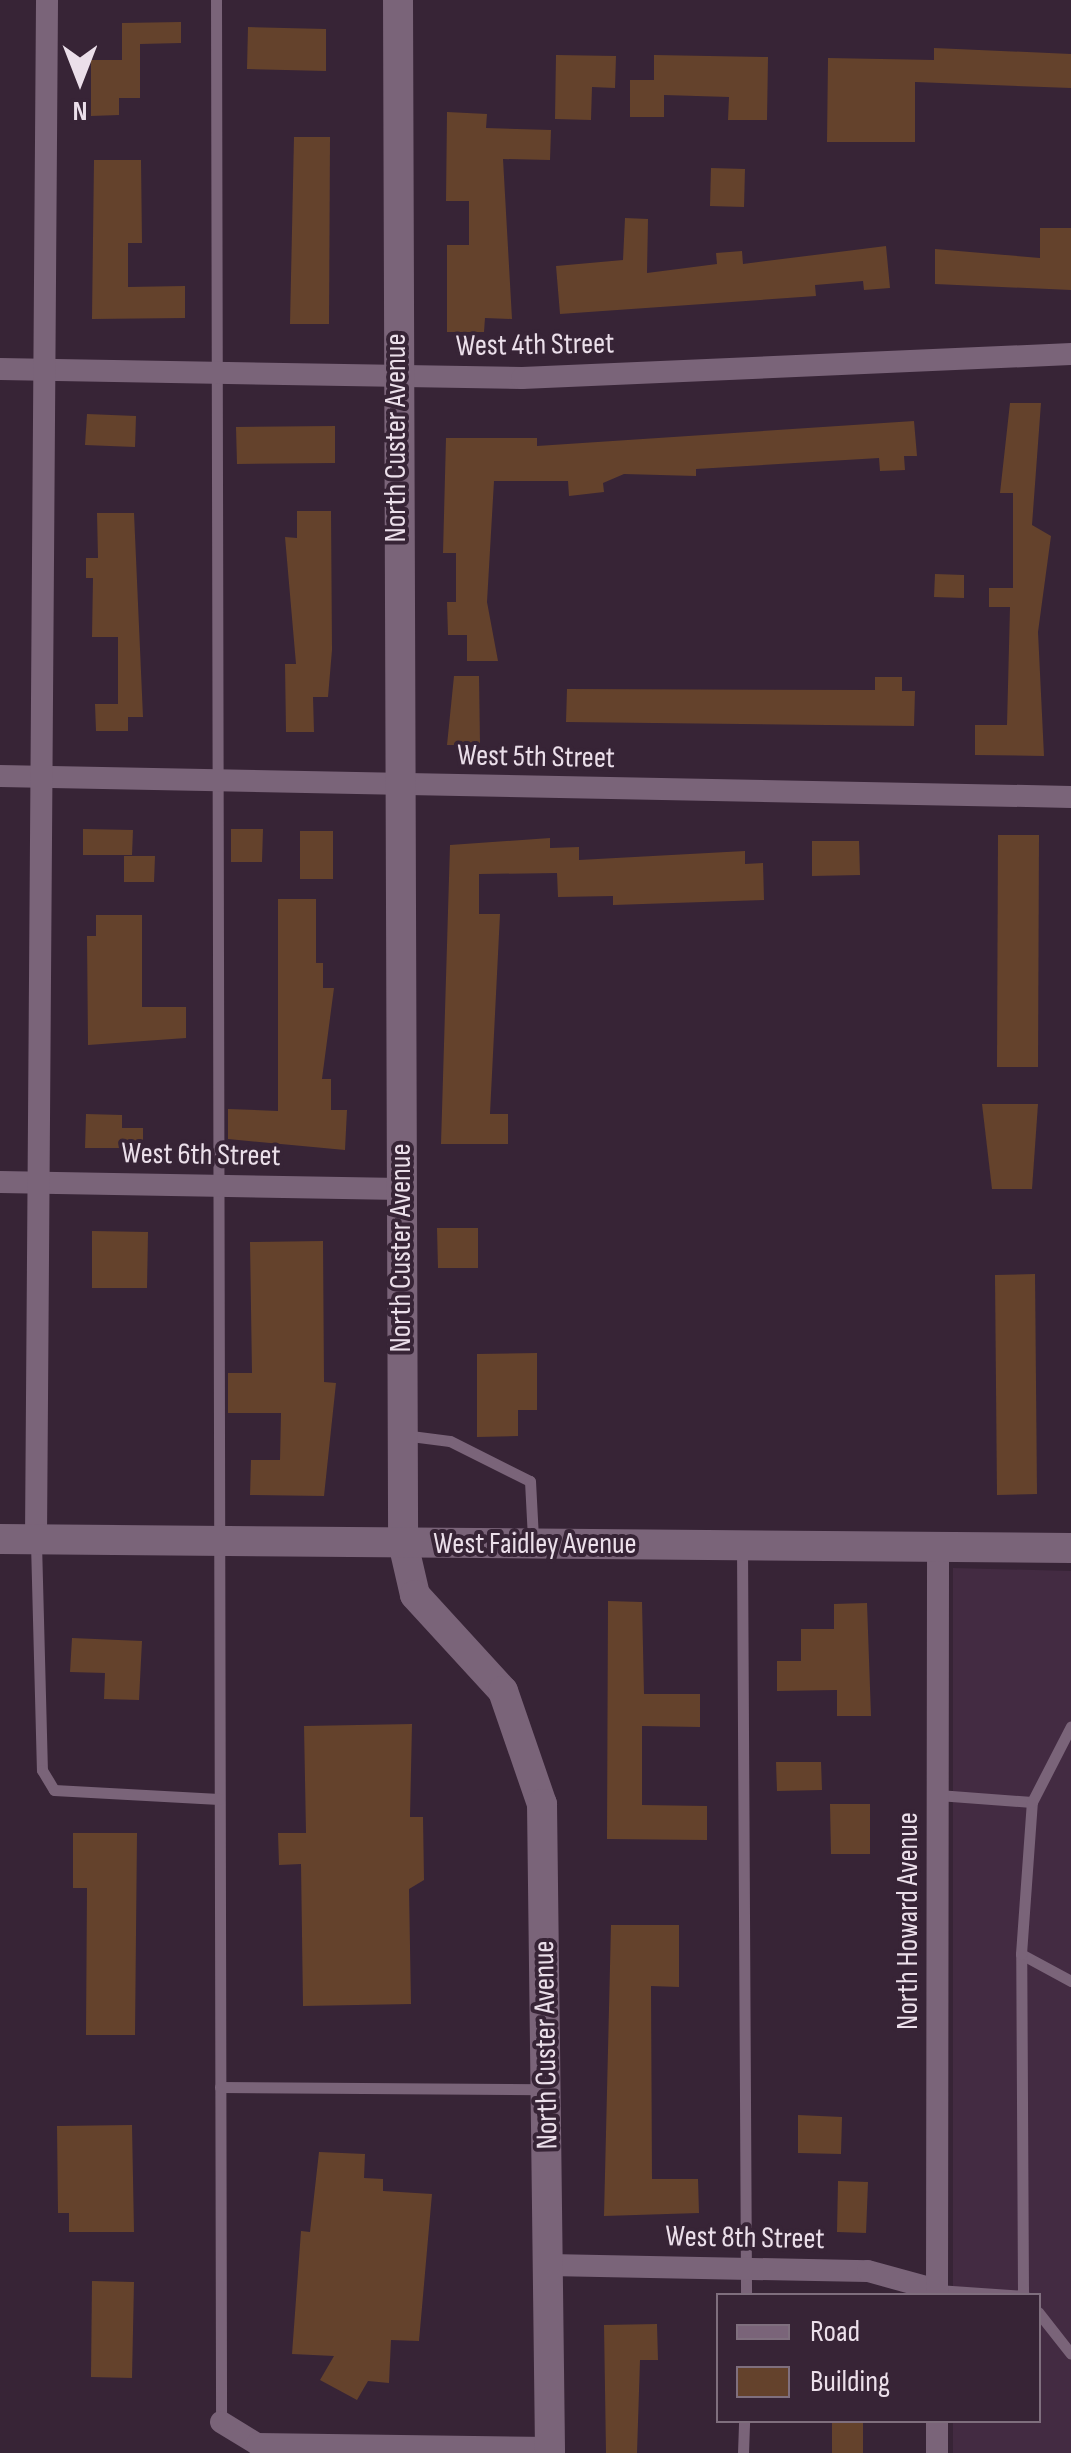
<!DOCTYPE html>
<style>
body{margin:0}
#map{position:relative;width:1071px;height:2453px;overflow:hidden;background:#372436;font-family:"Sofia Sans Condensed",sans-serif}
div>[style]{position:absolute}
.built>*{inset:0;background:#432b42}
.building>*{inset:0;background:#64422c}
.service>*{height:11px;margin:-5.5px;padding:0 5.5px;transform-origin:5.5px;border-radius:5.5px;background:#7a6479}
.minor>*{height:22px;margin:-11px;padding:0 11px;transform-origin:11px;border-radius:11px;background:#7a6479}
.tertiary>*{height:30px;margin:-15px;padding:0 15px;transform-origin:15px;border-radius:15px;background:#7a6479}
span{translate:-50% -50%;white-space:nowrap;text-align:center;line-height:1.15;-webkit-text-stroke:8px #372436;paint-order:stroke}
.street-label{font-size:30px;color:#ebdfea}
.legend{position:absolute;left:716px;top:2293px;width:325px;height:130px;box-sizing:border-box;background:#372436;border:2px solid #7f6f7e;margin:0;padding:12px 18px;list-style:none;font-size:30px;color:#ebdfea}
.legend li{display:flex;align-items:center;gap:20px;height:50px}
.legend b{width:50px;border:2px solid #7f6f7e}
.north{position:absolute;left:30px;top:30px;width:100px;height:100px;-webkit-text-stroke:8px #372436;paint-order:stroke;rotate:180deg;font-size:28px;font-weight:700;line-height:40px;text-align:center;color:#ebdfea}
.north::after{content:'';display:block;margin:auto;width:35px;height:45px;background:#ebdfea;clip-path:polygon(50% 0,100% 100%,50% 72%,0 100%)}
</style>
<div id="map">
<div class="built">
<i style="clip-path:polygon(953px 1568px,1071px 1571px,1071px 2453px,953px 2453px,953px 2421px,1038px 2420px,1038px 2296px,953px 2296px)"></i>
</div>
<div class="building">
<i style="clip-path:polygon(181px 22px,181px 43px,140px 44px,140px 98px,119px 98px,119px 115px,91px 116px,91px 60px,122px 60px,122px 23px)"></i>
<i style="clip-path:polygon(248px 27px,326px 29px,326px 71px,247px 69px)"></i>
<i style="clip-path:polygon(934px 48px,1071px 54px,1071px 88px,915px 82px,915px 142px,827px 142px,828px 58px,934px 60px)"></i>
<i style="clip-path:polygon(556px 55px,616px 56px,615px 88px,592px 87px,591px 120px,555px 119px)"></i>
<i style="clip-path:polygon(654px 55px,768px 57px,767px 120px,728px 120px,729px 97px,664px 95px,664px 117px,630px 117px,630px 80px,654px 80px)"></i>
<i style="clip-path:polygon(447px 112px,487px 114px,486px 128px,551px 130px,550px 160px,503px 159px,512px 319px,485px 318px,484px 332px,447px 332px,447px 245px,469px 245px,469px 201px,446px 201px)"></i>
<i style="clip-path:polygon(294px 137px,330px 137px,329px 324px,290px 324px)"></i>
<i style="clip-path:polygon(94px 160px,141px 160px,142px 243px,128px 243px,128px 287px,185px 286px,185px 318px,92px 319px)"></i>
<i style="clip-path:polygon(711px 168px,745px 169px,744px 207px,710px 206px)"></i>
<i style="clip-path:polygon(625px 218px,648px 219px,647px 273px,717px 264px,716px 253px,742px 251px,743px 264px,886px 246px,890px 288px,864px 290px,863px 281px,815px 285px,816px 296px,560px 314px,556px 266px,623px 260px)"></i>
<i style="clip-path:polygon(1040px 228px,1071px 228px,1071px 290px,935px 284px,935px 249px,1040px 258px)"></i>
<i style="clip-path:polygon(1010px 403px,1041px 403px,1032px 525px,1051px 536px,1038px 632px,1044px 756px,975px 755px,975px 725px,1007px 725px,1010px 607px,989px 607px,989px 588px,1013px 588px,1013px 493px,1000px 493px)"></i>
<i style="clip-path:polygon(87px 414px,136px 416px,135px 447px,85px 445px)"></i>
<i style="clip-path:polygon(914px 421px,917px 456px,904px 456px,905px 470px,880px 471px,879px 458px,696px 469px,696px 476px,624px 474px,603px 483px,604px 492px,569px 496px,568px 481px,494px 481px,487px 602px,498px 661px,467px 661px,467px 635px,448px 635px,447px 602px,456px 602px,456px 553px,443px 553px,446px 438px,537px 438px,537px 446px)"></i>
<i style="clip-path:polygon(335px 426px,335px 463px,237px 464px,236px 427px)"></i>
<i style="clip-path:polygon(297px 511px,331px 511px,332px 650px,328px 697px,313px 697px,314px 732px,286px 732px,285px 664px,296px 664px,285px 537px,297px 538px)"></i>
<i style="clip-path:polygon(97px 513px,134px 513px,143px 717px,128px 717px,128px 731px,96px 731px,95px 704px,118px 704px,118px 637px,92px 637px,93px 578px,86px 578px,86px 558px,98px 558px)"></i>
<i style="clip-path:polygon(935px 574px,964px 575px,964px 598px,934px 597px)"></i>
<i style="clip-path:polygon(454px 676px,479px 676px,480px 745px,447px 745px)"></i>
<i style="clip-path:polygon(875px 677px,902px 677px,902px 691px,915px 691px,914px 726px,566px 722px,567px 689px,875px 690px)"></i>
<i style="clip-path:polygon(83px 829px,133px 830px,132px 855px,83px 855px)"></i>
<i style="clip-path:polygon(231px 829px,263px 829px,262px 862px,231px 862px)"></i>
<i style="clip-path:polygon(300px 831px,333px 831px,333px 879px,300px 879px)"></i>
<i style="clip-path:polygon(998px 835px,1039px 835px,1038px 1067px,997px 1067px)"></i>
<i style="clip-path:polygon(550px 838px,550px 848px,579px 847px,579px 860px,745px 851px,745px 864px,763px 863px,764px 900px,613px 905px,613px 896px,558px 897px,557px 873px,479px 874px,479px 914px,500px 914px,490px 1114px,508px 1114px,508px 1144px,441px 1144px,450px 845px)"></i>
<i style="clip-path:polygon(812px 841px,859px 841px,860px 875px,812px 876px)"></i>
<i style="clip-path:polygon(124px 856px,155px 856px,154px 882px,124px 882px)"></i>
<i style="clip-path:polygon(278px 899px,316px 899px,316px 963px,323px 963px,323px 988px,334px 988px,322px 1079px,331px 1079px,331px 1110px,347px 1110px,345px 1150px,228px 1139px,228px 1109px,278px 1111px)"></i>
<i style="clip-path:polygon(96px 915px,142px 915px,142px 1007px,186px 1007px,186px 1038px,88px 1045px,87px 936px,96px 936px)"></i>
<i style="clip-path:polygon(982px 1104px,1038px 1104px,1032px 1189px,992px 1189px)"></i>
<i style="clip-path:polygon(86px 1114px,122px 1115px,122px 1128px,143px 1128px,143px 1148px,85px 1148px)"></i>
<i style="clip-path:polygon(437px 1228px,478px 1228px,478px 1268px,438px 1268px)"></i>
<i style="clip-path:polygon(92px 1231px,148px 1232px,147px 1288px,92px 1288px)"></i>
<i style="clip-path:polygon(323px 1241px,324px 1382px,336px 1383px,324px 1496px,250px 1495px,251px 1460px,280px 1460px,281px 1413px,228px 1413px,228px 1373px,252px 1373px,250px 1242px)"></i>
<i style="clip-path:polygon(1035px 1274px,1037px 1494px,997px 1495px,995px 1275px)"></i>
<i style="clip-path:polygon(537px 1353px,537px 1410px,518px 1410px,518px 1436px,477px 1437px,477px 1354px)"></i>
<i style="clip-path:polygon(608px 1601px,642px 1602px,644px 1694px,700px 1694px,700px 1727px,642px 1726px,642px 1805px,707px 1806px,707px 1840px,607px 1839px)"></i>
<i style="clip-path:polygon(867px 1603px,871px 1716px,837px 1716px,837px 1690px,777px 1691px,777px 1661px,801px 1661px,801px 1629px,834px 1629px,834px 1604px)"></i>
<i style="clip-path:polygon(72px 1638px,142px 1641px,139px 1700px,104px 1699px,105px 1673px,70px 1672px)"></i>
<i style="clip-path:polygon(412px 1724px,410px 1817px,423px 1817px,424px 1880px,409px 1889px,411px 2004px,303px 2006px,301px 1864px,279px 1865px,278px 1833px,306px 1833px,304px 1726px)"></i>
<i style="clip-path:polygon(776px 1762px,821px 1762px,822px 1790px,777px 1791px)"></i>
<i style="clip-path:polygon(830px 1804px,870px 1804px,870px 1854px,831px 1854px)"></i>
<i style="clip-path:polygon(73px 1833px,137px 1833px,135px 2035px,86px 2035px,87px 1888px,73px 1888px)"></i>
<i style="clip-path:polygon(611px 1925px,679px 1925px,679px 1987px,651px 1986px,652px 2179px,698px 2179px,699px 2213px,604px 2216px)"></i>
<i style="clip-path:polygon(798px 2115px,842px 2117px,841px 2154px,798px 2153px)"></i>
<i style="clip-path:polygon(132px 2125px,134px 2232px,69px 2232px,69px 2213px,58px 2213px,57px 2126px)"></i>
<i style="clip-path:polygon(319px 2152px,365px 2154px,364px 2178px,383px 2179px,383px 2191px,432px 2194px,419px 2341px,391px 2340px,389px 2383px,368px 2381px,357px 2400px,320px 2380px,334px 2356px,292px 2354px,301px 2231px,310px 2232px)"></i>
<i style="clip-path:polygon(838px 2181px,868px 2182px,866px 2233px,837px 2232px)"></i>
<i style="clip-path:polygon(92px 2281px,134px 2282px,132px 2378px,91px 2377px)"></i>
<i style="clip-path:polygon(657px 2324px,658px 2360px,640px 2360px,637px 2453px,606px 2453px,604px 2325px)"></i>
<i style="clip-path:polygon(832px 2420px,863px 2420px,863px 2453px,832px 2453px)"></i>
</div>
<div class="service">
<i style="left:216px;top:0;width:2422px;rotate:89.88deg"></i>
<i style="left:403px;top:1435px;width:47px;rotate:7.3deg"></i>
<i style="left:450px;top:1441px;width:89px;rotate:26.6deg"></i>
<i style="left:530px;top:1481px;width:58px;rotate:87deg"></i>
<i style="left:36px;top:1543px;width:227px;rotate:88.5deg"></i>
<i style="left:42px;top:1770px;width:23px;rotate:59deg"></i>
<i style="left:54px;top:1790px;width:165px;rotate:3.1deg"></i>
<i style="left:742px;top:1545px;width:751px;rotate:89.69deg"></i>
<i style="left:938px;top:1795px;width:94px;rotate:4.3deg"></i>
<i style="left:1021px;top:1954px;width:57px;rotate:28.4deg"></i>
<i style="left:220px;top:2087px;width:322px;rotate:0.4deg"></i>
<i style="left:937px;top:2290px;width:88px;rotate:3.9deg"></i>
<i style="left:1023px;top:2292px;width:338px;rotate:-90.3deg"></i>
<i style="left:1021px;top:1954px;width:152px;rotate:-85.9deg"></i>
<i style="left:1032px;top:1802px;width:85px;rotate:-62.8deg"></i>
<i style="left:1038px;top:2312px;width:53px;rotate:51.8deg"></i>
<i style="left:743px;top:2453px;width:33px;rotate:-88deg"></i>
</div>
<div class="minor">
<i style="left:0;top:369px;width:522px;rotate:0.99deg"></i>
<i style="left:522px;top:378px;width:550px;rotate:-2.5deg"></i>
<i style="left:0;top:776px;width:1071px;rotate:1.12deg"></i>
<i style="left:0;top:1182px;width:401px;rotate:1deg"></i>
<i style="left:36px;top:1539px;width:1539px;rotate:-89.59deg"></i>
<i style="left:549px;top:2265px;width:319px;rotate:1.1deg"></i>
<i style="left:868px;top:2271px;width:72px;rotate:15.4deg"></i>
<i style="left:937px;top:2296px;width:749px;rotate:-89.92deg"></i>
<i style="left:937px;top:2420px;width:33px;rotate:90deg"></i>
<i style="left:221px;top:2422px;width:42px;rotate:31.4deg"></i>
<i style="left:257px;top:2444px;width:293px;rotate:0.8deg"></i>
</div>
<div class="tertiary">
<i style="left:398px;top:0;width:1543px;rotate:89.81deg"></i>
<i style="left:403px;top:1543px;width:53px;rotate:77deg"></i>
<i style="left:415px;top:1595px;width:130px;rotate:47.5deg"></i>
<i style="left:503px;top:1691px;width:120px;rotate:71deg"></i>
<i style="left:542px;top:1804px;width:649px;rotate:89.29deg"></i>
<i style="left:0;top:1539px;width:1071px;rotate:0.48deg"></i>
</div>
<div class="street-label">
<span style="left:535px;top:345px;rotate:-1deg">West 4th Street</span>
<span style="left:396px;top:438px;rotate:-90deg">North Custer Avenue</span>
<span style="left:536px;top:757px;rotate:1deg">West 5th Street</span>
<span style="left:201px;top:1155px;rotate:1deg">West 6th Street</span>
<span style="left:401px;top:1248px;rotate:-90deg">North Custer Avenue</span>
<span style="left:535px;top:1544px">West Faidley Avenue</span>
<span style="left:908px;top:1921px;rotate:-90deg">North Howard Avenue</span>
<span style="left:546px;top:2045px;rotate:-91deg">North Custer Avenue</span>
<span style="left:745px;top:2238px;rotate:1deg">West 8th Street</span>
</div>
<ul class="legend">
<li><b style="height:12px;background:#7a6479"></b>Road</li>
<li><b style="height:28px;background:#64422c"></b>Building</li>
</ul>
<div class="north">N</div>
</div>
